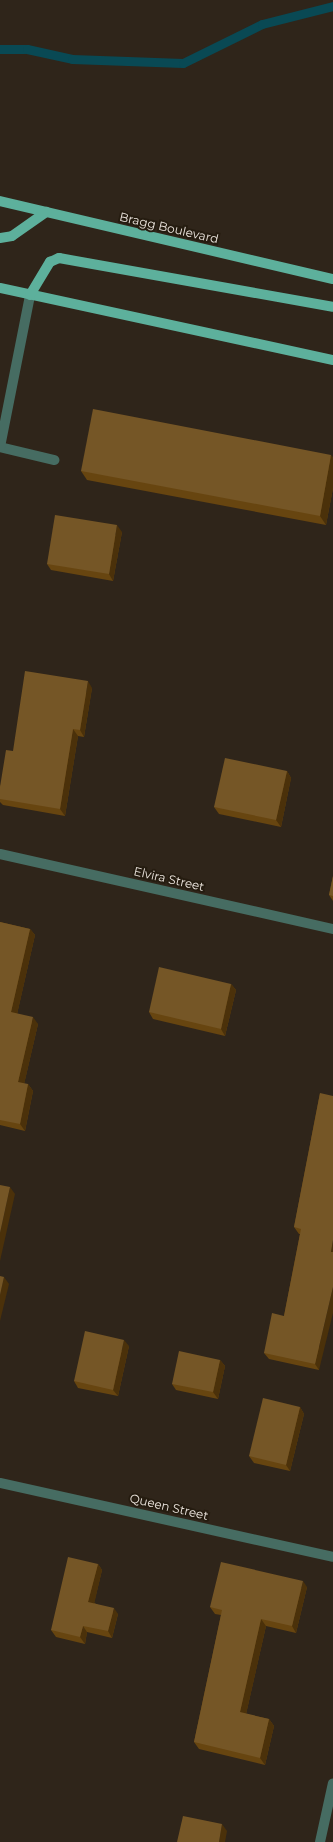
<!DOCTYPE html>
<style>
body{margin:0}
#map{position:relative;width:333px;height:1842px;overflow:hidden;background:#2f251a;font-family:Montserrat,sans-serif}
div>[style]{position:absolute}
.stream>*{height:9px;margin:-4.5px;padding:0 4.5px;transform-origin:4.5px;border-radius:4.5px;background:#094954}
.service>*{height:10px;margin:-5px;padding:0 5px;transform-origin:5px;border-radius:5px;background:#466c62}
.minor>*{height:10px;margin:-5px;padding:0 5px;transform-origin:5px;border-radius:5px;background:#466c62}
.primary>*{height:10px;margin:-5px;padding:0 5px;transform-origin:5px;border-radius:5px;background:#5db09c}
.wall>*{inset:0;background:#674510}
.shaded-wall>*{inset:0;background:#4b310a}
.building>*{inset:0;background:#755626}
span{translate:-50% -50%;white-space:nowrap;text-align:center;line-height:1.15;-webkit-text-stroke:4px #251c10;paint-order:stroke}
.street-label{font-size:12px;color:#ece5de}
</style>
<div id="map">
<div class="stream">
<i style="left:0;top:49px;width:27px"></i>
<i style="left:27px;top:49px;width:46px;rotate:12.5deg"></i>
<i style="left:72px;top:59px;width:111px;rotate:2.1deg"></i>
<i style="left:183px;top:63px;width:88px;rotate:-26.3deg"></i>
<i style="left:262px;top:24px;width:73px;rotate:-14.2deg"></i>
</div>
<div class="service">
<i style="left:0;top:447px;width:56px;rotate:13.5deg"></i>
</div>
<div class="minor">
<i style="left:0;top:447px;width:155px;rotate:-78.8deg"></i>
<i style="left:0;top:854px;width:341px;rotate:12.7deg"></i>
<i style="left:0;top:1483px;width:341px;rotate:12.5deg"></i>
<i style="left:320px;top:1842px;width:60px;rotate:-77.6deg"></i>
</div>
<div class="primary">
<i style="left:0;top:201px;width:342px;rotate:13.2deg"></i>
<i style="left:0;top:238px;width:12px;rotate:-9deg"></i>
<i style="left:12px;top:236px;width:42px;rotate:-35.2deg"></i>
<i style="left:0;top:288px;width:341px;rotate:12.2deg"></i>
<i style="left:30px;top:295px;width:39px;rotate:-59deg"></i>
<i style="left:50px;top:262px;width:10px;rotate:-24deg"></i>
<i style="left:59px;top:258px;width:278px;rotate:10.1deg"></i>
</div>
<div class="wall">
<i style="clip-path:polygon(333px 457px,333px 488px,326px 525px,87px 480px,81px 471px)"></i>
<i style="clip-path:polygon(122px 532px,113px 581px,51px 570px,47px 564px)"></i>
<i style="clip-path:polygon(92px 688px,84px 737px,78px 736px,65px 816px,3px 805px,0 802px,0 787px,13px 751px)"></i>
<i style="clip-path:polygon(287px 771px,291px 778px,281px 827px,219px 814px,214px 807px)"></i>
<i style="clip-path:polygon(333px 876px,333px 901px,329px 895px)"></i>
<i style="clip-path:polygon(0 922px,30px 929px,35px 935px,17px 1014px,38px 1024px,24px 1084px,28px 1084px,33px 1091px,25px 1131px,0 1125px)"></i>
<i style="clip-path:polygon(231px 984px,236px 990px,225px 1036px,153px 1019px,149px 1012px)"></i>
<i style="clip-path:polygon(320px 1093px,319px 1370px,269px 1359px,264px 1353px,284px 1316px,300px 1234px,299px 1234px,294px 1227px)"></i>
<i style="clip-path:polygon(129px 1346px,118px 1396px,78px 1388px,74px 1381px)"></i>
<i style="clip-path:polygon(220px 1360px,225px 1366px,218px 1399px,176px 1390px,172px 1384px)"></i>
<i style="clip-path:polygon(300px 1407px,304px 1414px,290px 1471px,254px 1463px,249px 1456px)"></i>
<i style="clip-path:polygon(98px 1564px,102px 1570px,94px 1603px,118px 1614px,112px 1638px,87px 1632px,85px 1644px,56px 1637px,51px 1630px)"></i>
<i style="clip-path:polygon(307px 1587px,296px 1633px,266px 1626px,246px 1714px,269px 1719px,274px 1726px,265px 1765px,199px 1749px,194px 1742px,221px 1615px,215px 1614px,210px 1607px)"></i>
</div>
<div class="shaded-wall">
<i style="clip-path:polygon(331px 455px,333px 457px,333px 488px,326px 525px,320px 516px)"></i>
<i style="clip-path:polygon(117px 525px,122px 532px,113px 581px,109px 574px)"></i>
<i style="clip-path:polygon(88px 681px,92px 688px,84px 737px,80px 730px)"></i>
<i style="clip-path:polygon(73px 729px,78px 736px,65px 816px,60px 809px)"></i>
<i style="clip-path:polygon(287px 771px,291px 778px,281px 827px,276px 820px)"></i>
<i style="clip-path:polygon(30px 929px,35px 935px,16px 1019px,11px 1012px)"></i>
<i style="clip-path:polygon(231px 984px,236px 990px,225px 1036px,221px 1029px)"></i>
<i style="clip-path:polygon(33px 1017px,38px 1024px,23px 1089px,18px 1082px)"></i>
<i style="clip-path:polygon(28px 1084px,33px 1091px,25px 1131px,20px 1124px)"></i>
<i style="clip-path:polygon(10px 1187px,15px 1194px,0 1261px,0 1233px)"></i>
<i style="clip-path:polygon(333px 1240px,333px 1255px,331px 1252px)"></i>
<i style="clip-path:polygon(4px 1277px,9px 1284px,0 1321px,0 1295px)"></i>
<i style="clip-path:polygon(333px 1287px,333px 1313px,319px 1370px,315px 1364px)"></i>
<i style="clip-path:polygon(124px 1340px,129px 1346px,118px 1396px,113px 1390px)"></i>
<i style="clip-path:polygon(220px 1360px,225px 1366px,218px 1399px,213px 1392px)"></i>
<i style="clip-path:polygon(300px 1407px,304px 1414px,290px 1471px,286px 1465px)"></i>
<i style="clip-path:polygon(98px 1564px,102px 1570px,93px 1609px,88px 1602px)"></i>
<i style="clip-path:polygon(303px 1581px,307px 1587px,296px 1633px,292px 1626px)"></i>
<i style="clip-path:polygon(114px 1608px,118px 1614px,112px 1638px,108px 1631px)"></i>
<i style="clip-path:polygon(261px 1619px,266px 1626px,245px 1719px,240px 1712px)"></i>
<i style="clip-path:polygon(83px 1626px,87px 1632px,85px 1644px,80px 1637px)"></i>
<i style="clip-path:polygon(269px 1719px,274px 1726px,265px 1765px,260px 1758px)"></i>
<i style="clip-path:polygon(222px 1824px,227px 1831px,225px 1842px,219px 1842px)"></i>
</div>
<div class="building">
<i style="clip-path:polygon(93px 409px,331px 455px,320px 516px,81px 471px)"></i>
<i style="clip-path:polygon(55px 515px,117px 525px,109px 574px,47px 564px)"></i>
<i style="clip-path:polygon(25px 671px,88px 681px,80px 730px,73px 729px,60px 809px,0 799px,0 787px,6px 750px,13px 751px)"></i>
<i style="clip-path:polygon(225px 758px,287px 771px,276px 820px,214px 807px)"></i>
<i style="clip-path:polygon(333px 876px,333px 896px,329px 895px)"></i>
<i style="clip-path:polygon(0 922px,30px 929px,11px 1012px,33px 1017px,18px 1082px,28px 1084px,20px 1124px,0 1120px)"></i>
<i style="clip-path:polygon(159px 967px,231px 984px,221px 1029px,149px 1012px)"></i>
<i style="clip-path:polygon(320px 1093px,333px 1096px,333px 1240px,331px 1252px,333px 1252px,333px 1287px,315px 1364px,264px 1353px,272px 1313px,284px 1316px,301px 1229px,294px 1227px)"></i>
<i style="clip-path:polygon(0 1185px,10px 1187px,0 1233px)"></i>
<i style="clip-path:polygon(0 1276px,4px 1277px,0 1295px)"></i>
<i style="clip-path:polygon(85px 1331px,124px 1340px,113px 1390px,74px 1381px)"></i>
<i style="clip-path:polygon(179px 1351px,220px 1360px,213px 1392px,172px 1384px)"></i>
<i style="clip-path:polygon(263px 1398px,300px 1407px,286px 1465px,249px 1456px)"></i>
<i style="clip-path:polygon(68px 1557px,98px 1564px,88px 1602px,114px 1608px,108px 1631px,83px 1626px,80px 1637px,51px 1630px)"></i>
<i style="clip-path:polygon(221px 1562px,303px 1581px,292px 1626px,261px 1619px,240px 1712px,269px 1719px,260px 1758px,194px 1742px,222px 1610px,210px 1607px)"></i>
<i style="clip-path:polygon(183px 1816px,222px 1824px,219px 1842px,177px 1842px)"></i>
</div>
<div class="street-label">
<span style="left:169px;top:228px;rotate:13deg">Bragg Boulevard</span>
<span style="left:169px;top:879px;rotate:13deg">Elvira Street</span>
<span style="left:169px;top:1507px;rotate:13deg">Queen Street</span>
</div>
</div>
